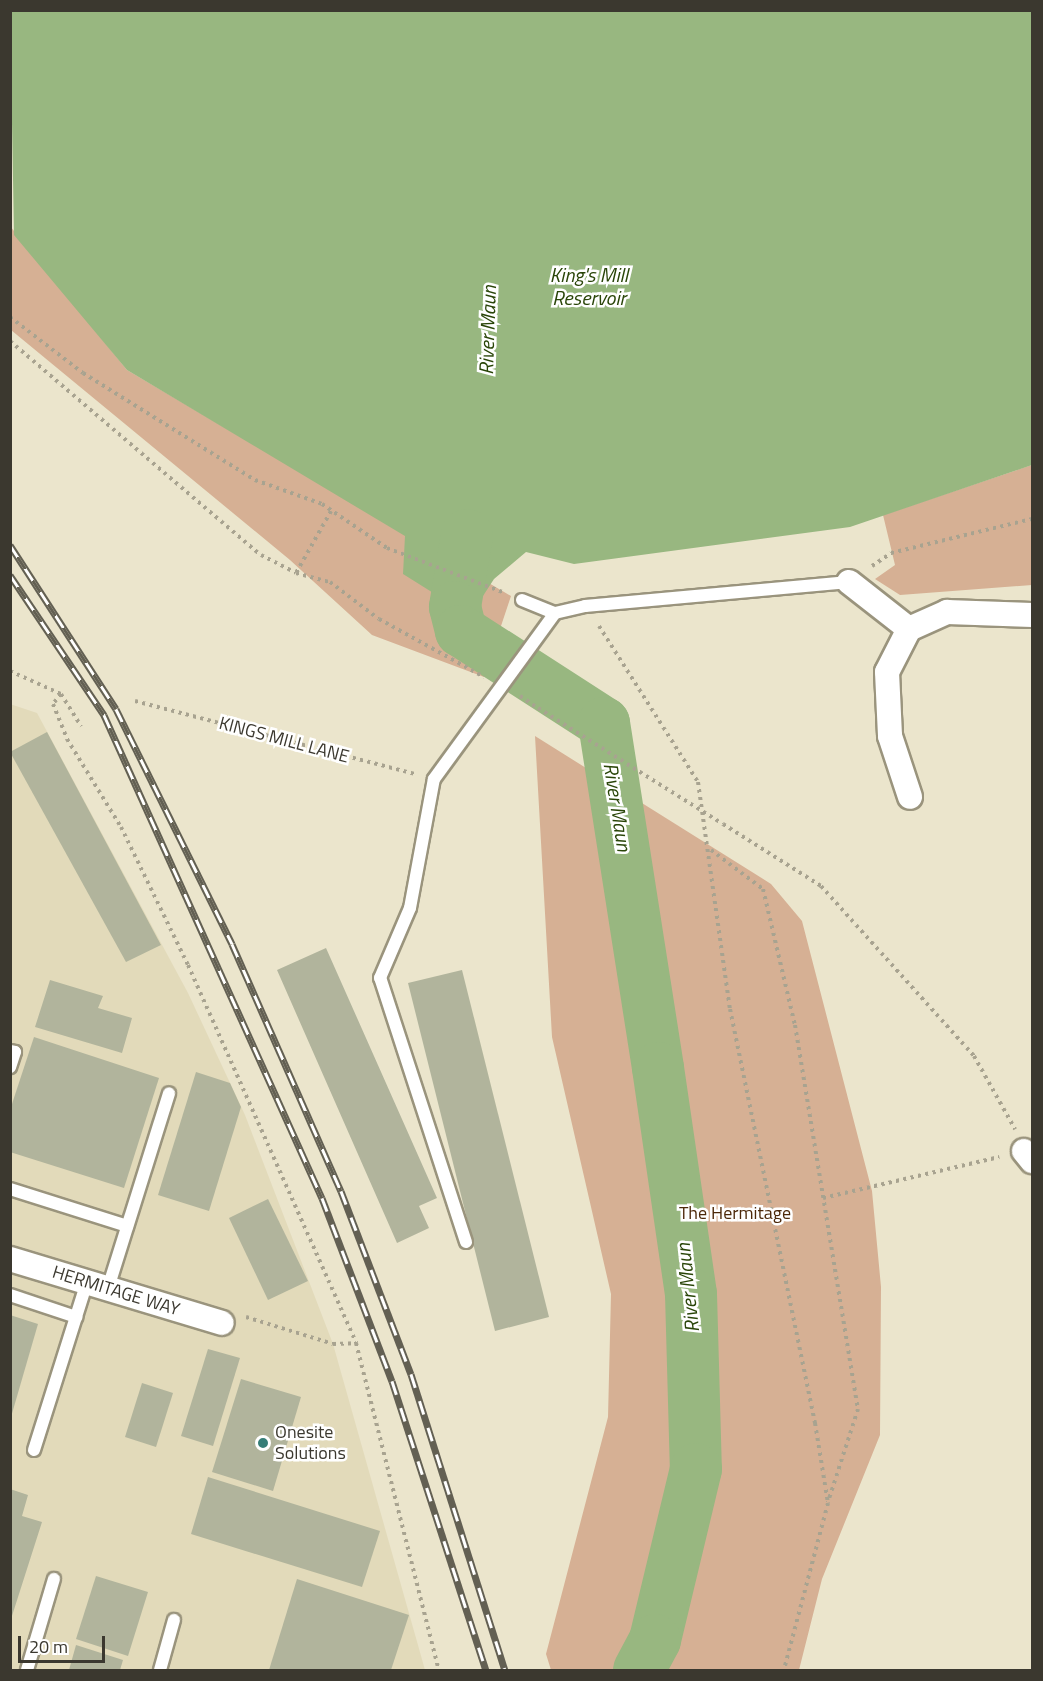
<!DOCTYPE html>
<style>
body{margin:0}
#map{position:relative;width:1043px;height:1681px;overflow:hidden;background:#ebe5cc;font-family:"Titillium Web",sans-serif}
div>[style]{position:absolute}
.built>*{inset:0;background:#e2daba}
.green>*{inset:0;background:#d6b094}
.water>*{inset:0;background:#98b780}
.river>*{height:52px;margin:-26px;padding:0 26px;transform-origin:26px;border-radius:26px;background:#98b780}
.building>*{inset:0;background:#b1b49c}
.path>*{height:4px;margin-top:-2px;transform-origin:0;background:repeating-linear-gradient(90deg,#a8a390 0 3px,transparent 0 7.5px)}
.roads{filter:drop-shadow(2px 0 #9a947d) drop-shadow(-2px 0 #9a947d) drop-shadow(0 2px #9a947d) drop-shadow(0 -2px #9a947d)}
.lane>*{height:12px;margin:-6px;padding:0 6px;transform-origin:6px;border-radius:6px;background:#fff}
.street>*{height:24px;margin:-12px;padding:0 12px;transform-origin:12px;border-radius:12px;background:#fff}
.rail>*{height:7px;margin-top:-3.5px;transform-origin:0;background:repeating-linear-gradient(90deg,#fff 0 14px,#636053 0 28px);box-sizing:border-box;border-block:2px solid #636053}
.path-bridge>*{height:4px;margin-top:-2px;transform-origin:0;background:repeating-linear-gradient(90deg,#a8a390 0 3px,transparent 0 7.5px)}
.dots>*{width:16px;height:16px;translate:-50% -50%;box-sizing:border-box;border:3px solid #fff;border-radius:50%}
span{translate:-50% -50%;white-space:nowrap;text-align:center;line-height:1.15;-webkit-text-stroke:5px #fff;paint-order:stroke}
.street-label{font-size:18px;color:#3b382f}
.park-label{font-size:18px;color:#4c2809}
.poi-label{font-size:18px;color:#3b382f}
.left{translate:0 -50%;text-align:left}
.water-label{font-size:20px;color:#294508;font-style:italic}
.frame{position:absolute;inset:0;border:12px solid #3b382f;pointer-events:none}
.scale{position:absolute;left:18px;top:1636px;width:87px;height:27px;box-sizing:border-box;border:3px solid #3b382f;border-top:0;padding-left:8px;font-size:18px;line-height:21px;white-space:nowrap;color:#3b382f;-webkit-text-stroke:4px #fff;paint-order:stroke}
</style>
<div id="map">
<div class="built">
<i style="clip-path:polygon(10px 704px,37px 713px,188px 993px,245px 1115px,333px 1344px,425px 1670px,11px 1670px)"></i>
</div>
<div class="green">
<i style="clip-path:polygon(10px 226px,127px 370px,511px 596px,484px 677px,372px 635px,290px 560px,11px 330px)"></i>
<i style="clip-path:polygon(1032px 465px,1032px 585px,900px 595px,875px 579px,895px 565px,883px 515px)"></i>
<i style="clip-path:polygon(535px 736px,771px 884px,802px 921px,872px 1191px,881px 1287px,880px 1435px,822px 1579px,799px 1670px,551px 1670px,546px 1654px,608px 1417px,611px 1294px,552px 1037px)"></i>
</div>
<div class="water">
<i style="clip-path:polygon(10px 11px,1032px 11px,1032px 465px,850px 527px,574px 564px,526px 552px,494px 579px,470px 616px,403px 574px,405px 536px,127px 370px,14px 235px)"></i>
</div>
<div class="river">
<i style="left:467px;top:535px;width:73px;rotate:99.5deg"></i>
<i style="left:455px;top:607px;width:25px;rotate:76deg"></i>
<i style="left:461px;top:631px;width:170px;rotate:32.8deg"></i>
<i style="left:604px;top:723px;width:349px;rotate:81.1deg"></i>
<i style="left:658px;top:1068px;width:228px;rotate:81.7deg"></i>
<i style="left:691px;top:1294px;width:175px;rotate:88.4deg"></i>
<i style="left:696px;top:1469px;width:176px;rotate:103.5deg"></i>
<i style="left:655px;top:1640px;width:34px;rotate:118deg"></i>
</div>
<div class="building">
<i style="clip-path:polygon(47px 732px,161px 945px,126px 962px,10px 752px)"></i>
<i style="clip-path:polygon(326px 948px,437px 1198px,419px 1206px,429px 1228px,397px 1243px,277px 970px)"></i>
<i style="clip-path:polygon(462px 970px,549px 1317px,495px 1331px,408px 983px)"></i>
<i style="clip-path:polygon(50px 980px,103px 996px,98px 1008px,132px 1018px,122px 1053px,35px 1027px)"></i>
<i style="clip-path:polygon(34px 1037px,159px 1078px,124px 1188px,10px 1152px,10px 1110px)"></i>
<i style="clip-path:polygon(196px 1072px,230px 1083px,241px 1107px,209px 1211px,158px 1195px)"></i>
<i style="clip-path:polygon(268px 1199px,308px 1281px,268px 1300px,229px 1218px)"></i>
<i style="clip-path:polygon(10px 1315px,38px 1324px,11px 1417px,10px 1417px)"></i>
<i style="clip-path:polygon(208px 1349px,240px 1358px,213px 1446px,181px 1436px)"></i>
<i style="clip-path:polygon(241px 1379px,301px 1397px,273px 1491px,212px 1472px)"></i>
<i style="clip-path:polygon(142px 1383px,173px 1393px,156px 1447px,125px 1437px)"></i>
<i style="clip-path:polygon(208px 1477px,380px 1531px,362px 1587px,191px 1534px)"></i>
<i style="clip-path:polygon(10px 1489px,28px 1495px,22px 1516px,42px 1522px,11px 1619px)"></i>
<i style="clip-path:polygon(96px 1576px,148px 1592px,128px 1656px,76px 1639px)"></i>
<i style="clip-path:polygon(297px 1579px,409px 1615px,391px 1670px,269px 1670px)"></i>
<i style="clip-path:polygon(76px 1645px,123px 1660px,120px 1670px,69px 1670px)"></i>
</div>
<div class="path">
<i style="left:10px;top:317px;width:92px;rotate:37.5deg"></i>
<i style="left:83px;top:373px;width:203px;rotate:31.9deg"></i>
<i style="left:255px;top:480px;width:71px;rotate:19.7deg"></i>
<i style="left:322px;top:504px;width:78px;rotate:34.1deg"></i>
<i style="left:387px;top:548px;width:126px;rotate:20.9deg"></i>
<i style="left:10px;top:341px;width:330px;rotate:40.5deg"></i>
<i style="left:261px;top:555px;width:39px;rotate:27deg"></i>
<i style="left:331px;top:511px;width:71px;rotate:119.4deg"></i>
<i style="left:296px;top:573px;width:35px;rotate:15deg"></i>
<i style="left:330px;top:582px;width:61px;rotate:37.1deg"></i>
<i style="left:379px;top:619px;width:120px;rotate:28.9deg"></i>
<i style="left:872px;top:566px;width:23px;rotate:-34deg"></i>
<i style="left:891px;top:553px;width:145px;rotate:-13.6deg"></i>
<i style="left:599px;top:626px;width:185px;rotate:57.6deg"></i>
<i style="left:698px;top:782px;width:229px;rotate:82deg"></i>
<i style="left:730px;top:1009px;width:423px;rotate:78.4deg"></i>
<i style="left:815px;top:1423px;width:81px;rotate:80.8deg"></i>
<i style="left:828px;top:1503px;width:173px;rotate:104.8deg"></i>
<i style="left:10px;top:671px;width:56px;rotate:24.3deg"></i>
<i style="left:61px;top:694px;width:38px;rotate:58deg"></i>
<i style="left:61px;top:694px;width:13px;rotate:129deg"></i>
<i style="left:53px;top:704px;width:38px;rotate:68deg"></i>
<i style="left:67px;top:739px;width:103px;rotate:58.5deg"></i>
<i style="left:121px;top:827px;width:153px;rotate:64.1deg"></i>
<i style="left:188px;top:965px;width:414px;rotate:66deg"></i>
<i style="left:356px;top:1343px;width:337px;rotate:75.8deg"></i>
<i style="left:520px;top:696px;width:22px;rotate:34deg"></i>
<i style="left:135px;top:701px;width:289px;rotate:14.6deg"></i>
<i style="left:723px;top:824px;width:116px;rotate:32.3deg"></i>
<i style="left:821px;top:886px;width:229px;rotate:48deg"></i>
<i style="left:974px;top:1056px;width:84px;rotate:60.7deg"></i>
<i style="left:711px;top:850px;width:65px;rotate:36.9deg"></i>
<i style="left:763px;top:889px;width:140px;rotate:76.8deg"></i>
<i style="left:795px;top:1025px;width:389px;rotate:80.7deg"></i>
<i style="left:858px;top:1409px;width:98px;rotate:107.9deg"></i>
<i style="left:823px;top:1198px;width:181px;rotate:-13.1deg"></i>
<i style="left:246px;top:1317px;width:91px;rotate:17.2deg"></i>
<i style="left:333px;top:1344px;width:23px;rotate:-2deg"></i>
</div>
<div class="roads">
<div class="lane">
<i style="left:522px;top:600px;width:35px;rotate:22deg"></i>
<i style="left:555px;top:613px;width:31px;rotate:-13deg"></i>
<i style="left:585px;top:606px;width:265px;rotate:-5.2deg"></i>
<i style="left:10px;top:1051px;width:5px;rotate:11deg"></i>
<i style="left:15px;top:1052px;width:16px;rotate:108deg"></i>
<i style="left:10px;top:1189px;width:123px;rotate:17.5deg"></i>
<i style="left:466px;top:1242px;width:278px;rotate:-108deg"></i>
<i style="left:380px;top:978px;width:76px;rotate:-66.8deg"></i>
<i style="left:410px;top:908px;width:131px;rotate:-79.5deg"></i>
<i style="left:434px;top:779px;width:205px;rotate:-53.9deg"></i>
<i style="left:108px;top:1288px;width:204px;rotate:-72.6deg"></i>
<i style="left:10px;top:1295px;width:70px;rotate:18.4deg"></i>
<i style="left:34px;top:1450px;width:176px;rotate:-72.5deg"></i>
<i style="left:27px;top:1670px;width:95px;rotate:-73.5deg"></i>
<i style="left:160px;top:1670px;width:52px;rotate:-74.4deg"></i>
</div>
<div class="street">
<i style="left:849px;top:582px;width:76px;rotate:38.1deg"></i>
<i style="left:909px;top:629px;width:42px;rotate:-24.1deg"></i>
<i style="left:947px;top:612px;width:85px;rotate:2deg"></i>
<i style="left:909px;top:629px;width:48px;rotate:117.1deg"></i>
<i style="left:887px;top:672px;width:64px;rotate:87.3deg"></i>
<i style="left:890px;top:736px;width:64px;rotate:71.8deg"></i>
<i style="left:1024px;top:1151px;width:13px;rotate:51deg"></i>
<i style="left:10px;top:1259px;width:221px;rotate:16.8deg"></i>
</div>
</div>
<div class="rail">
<i style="left:10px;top:545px;width:195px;rotate:57.1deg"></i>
<i style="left:116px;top:709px;width:262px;rotate:63.7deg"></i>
<i style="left:232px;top:944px;width:270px;rotate:66.2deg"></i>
<i style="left:341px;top:1191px;width:196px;rotate:69.1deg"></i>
<i style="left:411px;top:1374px;width:311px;rotate:72.4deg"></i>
<i style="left:10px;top:575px;width:169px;rotate:56.1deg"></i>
<i style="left:104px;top:715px;width:530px;rotate:65.71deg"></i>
<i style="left:322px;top:1198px;width:196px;rotate:69.1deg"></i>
<i style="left:392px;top:1381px;width:304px;rotate:72deg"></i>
</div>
<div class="path-bridge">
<i style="left:538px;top:708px;width:218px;rotate:32.1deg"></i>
</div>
<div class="dots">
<i style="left:263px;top:1443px;background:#357d77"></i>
</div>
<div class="street-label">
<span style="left:284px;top:740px;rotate:15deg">KINGS MILL LANE</span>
<span style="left:116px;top:1291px;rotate:17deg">HERMITAGE WAY</span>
</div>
<div class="park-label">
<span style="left:735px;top:1213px">The Hermitage</span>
</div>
<div class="poi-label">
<span class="left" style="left:275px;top:1443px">Onesite<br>Solutions</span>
</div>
<div class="water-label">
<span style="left:589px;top:286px">King's Mill<br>Reservoir</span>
<span style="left:487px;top:330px;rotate:-88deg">River Maun</span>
<span style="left:618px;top:807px;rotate:81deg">River Maun</span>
<span style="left:687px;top:1288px;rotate:-96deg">River Maun</span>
</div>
<div class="frame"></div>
<div class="scale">20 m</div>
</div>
